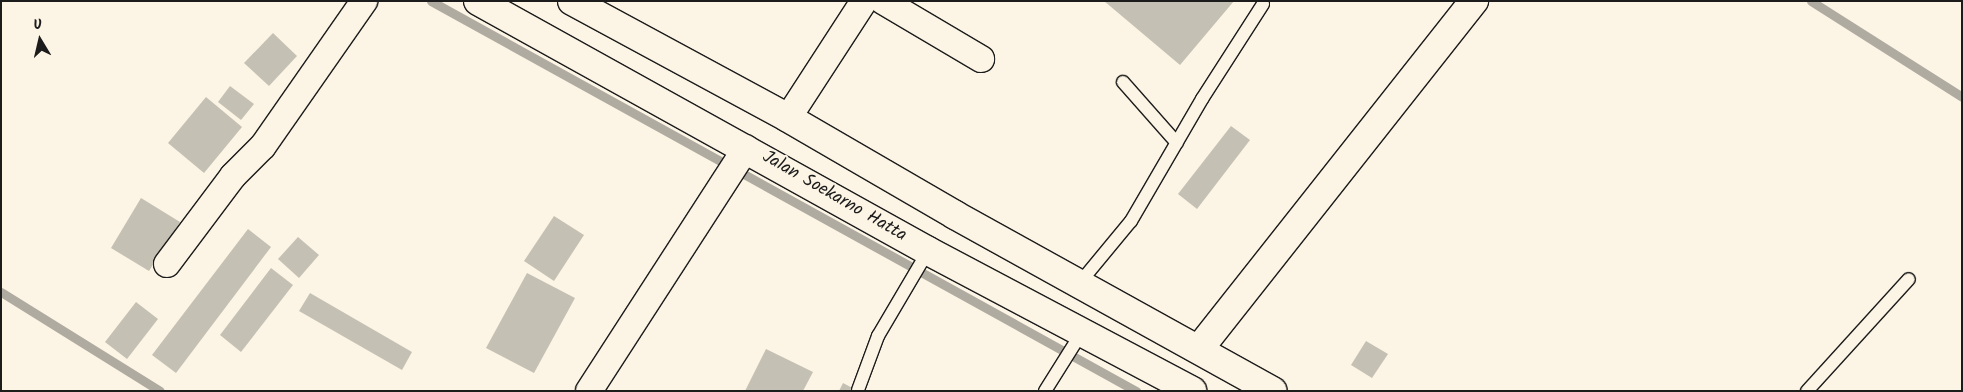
<!DOCTYPE html>
<style>
body{margin:0}
#map{position:relative;width:1963px;height:392px;overflow:hidden;background:#fcf5e5;font-family:Kalam,sans-serif}
div>[style]{position:absolute}
.stream>*{height:9px;margin:-4.5px;padding:0 4.5px;transform-origin:4.5px;border-radius:4.5px;background:#b0aba1}
.building>*{inset:0;background:#c4c0b3}
.roads{filter:drop-shadow(1px 0 #1c1c1c) drop-shadow(-1px 0 #1c1c1c) drop-shadow(0 1px #1c1c1c) drop-shadow(0 -1px #1c1c1c)}
.service>*{height:12px;margin:-6px;padding:0 6px;transform-origin:6px;border-radius:6px;background:#fcf5e5}
.minor>*{height:26px;margin:-13px;padding:0 13px;transform-origin:13px;border-radius:13px;background:#fcf5e5}
.tertiary>*{height:28px;margin:-14px;padding:0 14px;transform-origin:14px;border-radius:14px;background:#fcf5e5}
.trunk>*{height:28px;margin:-14px;padding:0 14px;transform-origin:14px;border-radius:14px;background:#fcf5e5}
span{translate:-50% -50%;white-space:nowrap;text-align:center;line-height:1.15;-webkit-text-stroke:4px #fcf5e5;paint-order:stroke}
.street-label{font-size:18px;color:#1c1c1c}
.frame{position:absolute;inset:0;border:2px solid #1c1c1c;pointer-events:none}
.north{position:absolute;left:15px;top:15px;width:50px;height:50px;-webkit-text-stroke:4px #fcf5e5;paint-order:stroke;rotate:351deg;font-size:14px;font-weight:700;line-height:20px;text-align:center;color:#1c1c1c}
.north::after{content:'';display:block;margin:auto;width:18px;height:22px;background:#1c1c1c;clip-path:polygon(50% 0,100% 100%,50% 72%,0 100%)}
</style>
<div id="map">
<div class="stream">
<i style="left:431px;top:1px;width:806px;rotate:28.95deg"></i>
<i style="left:1811px;top:1px;width:179px;rotate:32.4deg"></i>
<i style="left:1px;top:292px;width:187px;rotate:31.9deg"></i>
</div>
<div class="building">
<i style="clip-path:polygon(1104px 1px,1234px 1px,1180px 65px)"></i>
<i style="clip-path:polygon(273px 33px,297px 56px,269px 86px,244px 63px)"></i>
<i style="clip-path:polygon(230px 86px,254px 104px,241px 120px,218px 102px)"></i>
<i style="clip-path:polygon(206px 97px,242px 127px,204px 173px,168px 143px)"></i>
<i style="clip-path:polygon(1231px 126px,1250px 140px,1197px 209px,1178px 194px)"></i>
<i style="clip-path:polygon(141px 198px,180px 222px,149px 271px,111px 248px)"></i>
<i style="clip-path:polygon(554px 216px,584px 235px,554px 281px,524px 261px)"></i>
<i style="clip-path:polygon(248px 229px,271px 247px,176px 373px,152px 355px)"></i>
<i style="clip-path:polygon(298px 237px,319px 255px,299px 278px,278px 259px)"></i>
<i style="clip-path:polygon(271px 268px,293px 285px,241px 352px,220px 335px)"></i>
<i style="clip-path:polygon(527px 273px,575px 298px,534px 373px,486px 348px)"></i>
<i style="clip-path:polygon(310px 293px,412px 352px,402px 370px,299px 311px)"></i>
<i style="clip-path:polygon(136px 302px,158px 319px,127px 359px,105px 342px)"></i>
<i style="clip-path:polygon(1366px 341px,1388px 354px,1372px 378px,1351px 365px)"></i>
<i style="clip-path:polygon(766px 349px,813px 372px,803px 391px,745px 391px)"></i>
<i style="clip-path:polygon(843px 383px,858px 391px,839px 391px)"></i>
</div>
<div class="roads">
<div class="service">
<i style="left:1123px;top:82px;width:81px;rotate:48.5deg"></i>
<i style="left:1078px;top:285px;width:83px;rotate:-50.4deg"></i>
<i style="left:1131px;top:221px;width:141px;rotate:-59.8deg"></i>
<i style="left:1202px;top:99px;width:113px;rotate:-57.3deg"></i>
<i style="left:858px;top:390px;width:58px;rotate:-69.7deg"></i>
<i style="left:878px;top:336px;width:99px;rotate:-59.5deg"></i>
<i style="left:1045px;top:391px;width:70px;rotate:-57.9deg"></i>
<i style="left:1807px;top:391px;width:151px;rotate:-47.7deg"></i>
</div>
<div class="minor">
<i style="left:883px;top:1px;width:114px;rotate:30.6deg"></i>
<i style="left:788px;top:118px;width:140px;rotate:-57deg"></i>
<i style="left:167px;top:264px;width:110px;rotate:-53.1deg"></i>
<i style="left:233px;top:176px;width:42px;rotate:-45deg"></i>
<i style="left:263px;top:146px;width:177px;rotate:-55.1deg"></i>
<i style="left:589px;top:391px;width:289px;rotate:-57.1deg"></i>
</div>
<div class="tertiary">
<i style="left:1199px;top:349px;width:444px;rotate:-51.7deg"></i>
</div>
<div class="trunk">
<i style="left:478px;top:1px;width:515px;rotate:29.05deg"></i>
<i style="left:928px;top:251px;width:299px;rotate:27.9deg"></i>
<i style="left:572px;top:1px;width:246px;rotate:28.4deg"></i>
<i style="left:788px;top:118px;width:193px;rotate:30.1deg"></i>
<i style="left:955px;top:215px;width:363px;rotate:29deg"></i>
</div>
</div>
<div class="street-label">
<span style="left:834px;top:197px;rotate:30deg">Jalan Soekarno Hatta</span>
</div>
<div class="frame"></div>
<div class="north">U</div>
</div>
